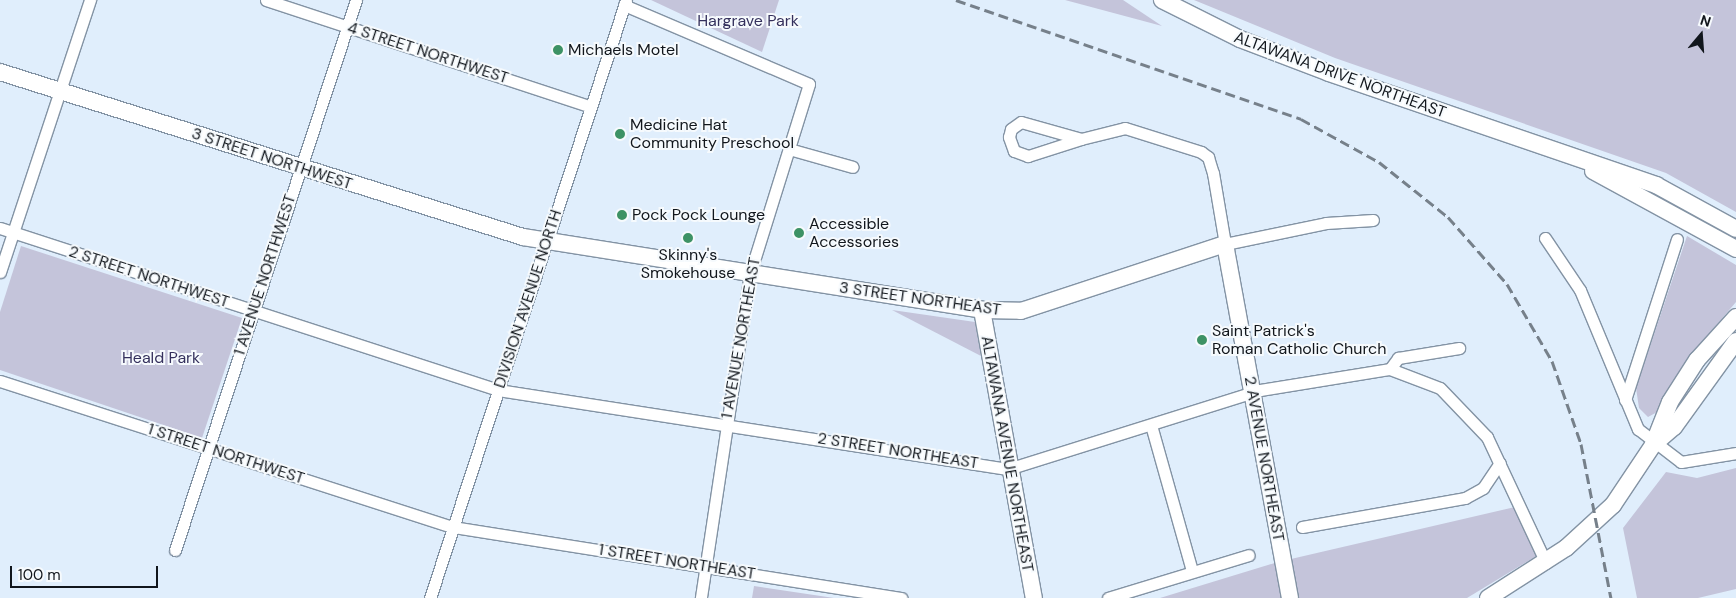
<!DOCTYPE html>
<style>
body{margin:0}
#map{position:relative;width:1736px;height:598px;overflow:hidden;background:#e0eefc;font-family:"DM Sans",sans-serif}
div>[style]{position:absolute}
.green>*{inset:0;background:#c4c4da}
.roads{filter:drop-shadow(1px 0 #8393a4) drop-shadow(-1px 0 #8393a4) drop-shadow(0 1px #8393a4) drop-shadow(0 -1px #8393a4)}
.street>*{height:11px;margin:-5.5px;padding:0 5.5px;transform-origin:5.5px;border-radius:5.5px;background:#fff}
.secondary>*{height:16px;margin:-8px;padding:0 8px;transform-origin:8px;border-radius:8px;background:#fff}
.rail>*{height:3px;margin-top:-1.5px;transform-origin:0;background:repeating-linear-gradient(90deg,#76808a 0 10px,transparent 0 15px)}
.dots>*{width:14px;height:14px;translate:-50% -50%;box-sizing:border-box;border:2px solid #f6fafd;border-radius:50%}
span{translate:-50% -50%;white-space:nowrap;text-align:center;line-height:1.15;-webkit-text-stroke:4px #f6fafd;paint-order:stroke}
.park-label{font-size:16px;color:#35315d}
.poi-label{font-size:16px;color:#11161c}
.left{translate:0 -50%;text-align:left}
.street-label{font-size:16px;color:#11161c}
.north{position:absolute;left:1676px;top:10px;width:50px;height:50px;-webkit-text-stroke:4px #f6fafd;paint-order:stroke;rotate:18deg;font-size:14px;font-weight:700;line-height:20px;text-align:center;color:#11161c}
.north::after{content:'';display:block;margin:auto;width:18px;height:22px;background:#11161c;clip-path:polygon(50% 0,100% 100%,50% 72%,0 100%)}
.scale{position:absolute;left:10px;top:566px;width:148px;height:22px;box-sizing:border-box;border:2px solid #11161c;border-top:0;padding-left:6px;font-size:15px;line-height:18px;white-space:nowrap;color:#11161c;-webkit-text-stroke:4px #f6fafd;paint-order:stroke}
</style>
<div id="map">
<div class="green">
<i style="clip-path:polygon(651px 0,779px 0,762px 52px)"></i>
<i style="clip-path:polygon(1065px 0,1123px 0,1162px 26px)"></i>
<i style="clip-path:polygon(1194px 0,1736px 0,1736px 212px,1666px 173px,1335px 58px)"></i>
<i style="clip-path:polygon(1687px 236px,1736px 265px,1736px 302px,1692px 354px,1659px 411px,1648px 417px,1639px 408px,1636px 388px)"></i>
<i style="clip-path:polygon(21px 246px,242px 318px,202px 438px,0 370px,0 312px)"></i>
<i style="clip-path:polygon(892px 310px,975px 322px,981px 356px)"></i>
<i style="clip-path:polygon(1736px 468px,1736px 589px,1698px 598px,1637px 598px,1623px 528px,1666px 472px,1697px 478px)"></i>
<i style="clip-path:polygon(1515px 507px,1538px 555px,1467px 598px,1160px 598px,1278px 562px)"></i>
<i style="clip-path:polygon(754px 586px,834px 598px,752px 598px)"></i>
</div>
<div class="roads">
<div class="street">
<i style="left:266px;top:0;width:342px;rotate:18.2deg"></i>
<i style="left:624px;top:5px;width:201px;rotate:23.1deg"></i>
<i style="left:809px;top:84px;width:198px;rotate:107.3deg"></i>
<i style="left:750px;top:273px;width:329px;rotate:98.6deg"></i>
<i style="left:1081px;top:139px;width:56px;rotate:162.2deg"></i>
<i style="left:1028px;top:156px;width:15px;rotate:-160deg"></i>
<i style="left:1014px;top:151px;width:15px;rotate:-110deg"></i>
<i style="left:1009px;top:137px;width:8px;rotate:-76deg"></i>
<i style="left:1011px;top:129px;width:12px;rotate:-35deg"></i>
<i style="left:1021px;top:122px;width:62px;rotate:15.8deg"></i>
<i style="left:1081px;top:139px;width:45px;rotate:-14deg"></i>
<i style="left:1125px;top:128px;width:80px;rotate:17.5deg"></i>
<i style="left:1201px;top:152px;width:9px;rotate:36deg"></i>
<i style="left:1208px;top:157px;width:17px;rotate:73deg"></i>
<i style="left:1213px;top:173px;width:72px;rotate:80.4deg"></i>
<i style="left:1225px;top:244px;width:103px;rotate:-11.7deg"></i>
<i style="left:1326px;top:223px;width:47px;rotate:-3.7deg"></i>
<i style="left:789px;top:149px;width:66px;rotate:15.7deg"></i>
<i style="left:0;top:228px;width:524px;rotate:18.02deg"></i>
<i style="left:498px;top:390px;width:516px;rotate:8.81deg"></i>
<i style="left:1008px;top:469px;width:264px;rotate:-17.4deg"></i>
<i style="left:1260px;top:390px;width:132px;rotate:-9.2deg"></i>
<i style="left:1390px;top:369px;width:14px;rotate:-54deg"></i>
<i style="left:1398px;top:358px;width:62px;rotate:-9.3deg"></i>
<i style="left:1545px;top:238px;width:63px;rotate:56.1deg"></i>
<i style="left:1580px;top:290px;width:151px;rotate:67.4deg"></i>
<i style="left:1638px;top:429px;width:54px;rotate:37.5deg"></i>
<i style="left:1681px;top:462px;width:56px;rotate:-9.3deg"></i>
<i style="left:0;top:272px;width:287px;rotate:-71.7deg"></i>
<i style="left:1390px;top:369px;width:53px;rotate:20.8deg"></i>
<i style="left:1440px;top:388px;width:68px;rotate:46.2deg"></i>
<i style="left:1487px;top:437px;width:139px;rotate:64.9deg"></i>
<i style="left:0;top:381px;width:476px;rotate:17.9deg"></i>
<i style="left:453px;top:527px;width:454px;rotate:9deg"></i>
<i style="left:1625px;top:400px;width:169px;rotate:-72.1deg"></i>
<i style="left:1151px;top:425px;width:152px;rotate:74.3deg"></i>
<i style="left:1302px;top:527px;width:166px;rotate:-10.1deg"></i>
<i style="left:1465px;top:498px;width:21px;rotate:-29deg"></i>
<i style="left:1483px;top:488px;width:30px;rotate:-56deg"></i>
<i style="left:175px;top:550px;width:579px;rotate:-71.78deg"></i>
<i style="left:430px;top:598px;width:629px;rotate:-71.85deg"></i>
<i style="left:1108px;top:598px;width:147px;rotate:-17deg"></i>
</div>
<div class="secondary">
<i style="left:1162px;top:0;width:87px;rotate:26.6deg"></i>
<i style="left:1240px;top:39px;width:95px;rotate:20.9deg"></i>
<i style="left:1329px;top:73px;width:346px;rotate:18.9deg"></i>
<i style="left:1656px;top:185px;width:91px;rotate:28.8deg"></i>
<i style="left:0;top:72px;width:548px;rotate:17.51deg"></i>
<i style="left:523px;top:237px;width:465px;rotate:9deg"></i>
<i style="left:982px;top:310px;width:39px;rotate:1deg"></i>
<i style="left:1021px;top:311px;width:215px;rotate:-18.2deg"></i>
<i style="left:1225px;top:244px;width:360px;rotate:79.6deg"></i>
<i style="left:1593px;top:171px;width:163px;rotate:28.6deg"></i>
<i style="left:982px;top:310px;width:293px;rotate:79.8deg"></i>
<i style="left:1653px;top:445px;width:28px;rotate:-41deg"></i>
<i style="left:1674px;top:427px;width:106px;rotate:-54.2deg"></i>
<i style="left:1488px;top:598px;width:93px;rotate:-32.7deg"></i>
<i style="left:1566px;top:548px;width:64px;rotate:-42.5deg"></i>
<i style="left:1613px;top:505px;width:72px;rotate:-56.3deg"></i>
<i style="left:1653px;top:445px;width:46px;rotate:-68.4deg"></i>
<i style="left:1670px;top:402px;width:50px;rotate:-57.3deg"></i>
<i style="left:1697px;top:360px;width:58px;rotate:-47.8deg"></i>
</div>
</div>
<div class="rail">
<i style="left:956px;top:0;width:365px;rotate:19deg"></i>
<i style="left:1301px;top:119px;width:89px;rotate:28.9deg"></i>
<i style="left:1379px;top:162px;width:88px;rotate:38.6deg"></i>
<i style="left:1448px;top:217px;width:89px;rotate:48.6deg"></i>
<i style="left:1507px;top:284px;width:89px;rotate:59.7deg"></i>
<i style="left:1552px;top:361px;width:88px;rotate:70.7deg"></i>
<i style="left:1581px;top:444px;width:157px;rotate:79deg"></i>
</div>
<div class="dots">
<i style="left:558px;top:50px;background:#3d9265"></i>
<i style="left:620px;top:134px;background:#3d9265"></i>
<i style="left:622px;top:215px;background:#3d9265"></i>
<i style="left:799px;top:233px;background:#3d9265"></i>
<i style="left:688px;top:238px;background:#3d9265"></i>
<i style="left:1202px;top:340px;background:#3d9265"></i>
</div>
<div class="park-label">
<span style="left:748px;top:21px">Hargrave Park</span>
<span style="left:161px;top:358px">Heald Park</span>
</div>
<div class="poi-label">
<span class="left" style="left:568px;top:50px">Michaels Motel</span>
<span class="left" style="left:630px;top:134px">Medicine Hat<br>Community Preschool</span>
<span class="left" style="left:632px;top:215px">Pock Pock Lounge</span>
<span class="left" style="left:809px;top:233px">Accessible<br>Accessories</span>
<span style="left:688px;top:264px">Skinny's<br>Smokehouse</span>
<span class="left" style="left:1212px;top:340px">Saint Patrick's<br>Roman Catholic Church</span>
</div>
<div class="street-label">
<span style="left:428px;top:53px;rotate:18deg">4 STREET NORTHWEST</span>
<span style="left:1340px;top:75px;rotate:20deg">ALTAWANA DRIVE NORTHEAST</span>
<span style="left:272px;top:159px;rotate:18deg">3 STREET NORTHWEST</span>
<span style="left:265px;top:275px;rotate:-72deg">1 AVENUE NORTHWEST</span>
<span style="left:149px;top:277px;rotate:18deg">2 STREET NORTHWEST</span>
<span style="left:528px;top:299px;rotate:-72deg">DIVISION AVENUE NORTH</span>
<span style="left:920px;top:299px;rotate:8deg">3 STREET NORTHEAST</span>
<span style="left:741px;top:338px;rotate:-80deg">1 AVENUE NORTHEAST</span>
<span style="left:898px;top:451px;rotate:9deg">2 STREET NORTHEAST</span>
<span style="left:226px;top:454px;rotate:18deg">1 STREET NORTHWEST</span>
<span style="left:1007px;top:454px;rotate:80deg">ALTAWANA AVENUE NORTHEAST</span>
<span style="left:1264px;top:459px;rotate:80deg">2 AVENUE NORTHEAST</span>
<span style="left:677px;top:562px;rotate:9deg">1 STREET NORTHEAST</span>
</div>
<div class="north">N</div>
<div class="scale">100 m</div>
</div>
